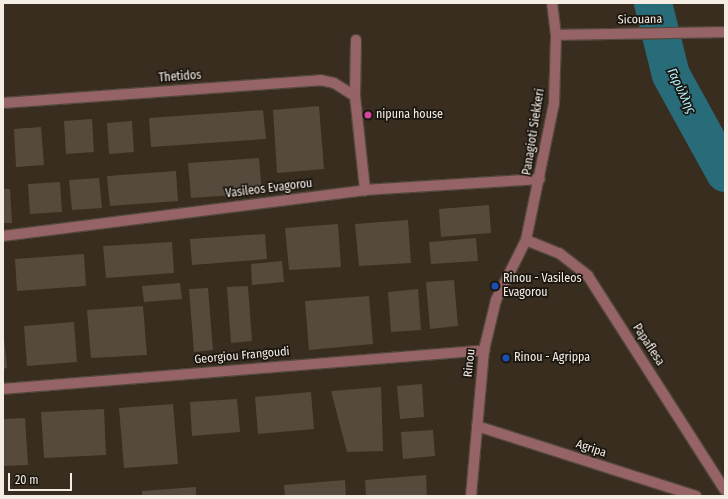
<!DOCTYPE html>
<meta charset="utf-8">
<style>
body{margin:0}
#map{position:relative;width:728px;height:499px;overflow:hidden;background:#382d1f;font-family:"Fira Sans Condensed",sans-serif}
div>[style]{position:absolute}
.river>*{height:38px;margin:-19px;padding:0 19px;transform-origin:19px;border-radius:19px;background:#276c78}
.building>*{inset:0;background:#554a3b}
.roads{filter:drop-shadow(1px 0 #52483b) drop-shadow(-1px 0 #52483b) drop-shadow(0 1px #52483b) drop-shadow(0 -1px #52483b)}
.minor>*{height:10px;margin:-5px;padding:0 5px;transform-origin:5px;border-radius:5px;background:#966366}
.dots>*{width:11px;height:11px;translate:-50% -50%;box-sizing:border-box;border:2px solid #1b1610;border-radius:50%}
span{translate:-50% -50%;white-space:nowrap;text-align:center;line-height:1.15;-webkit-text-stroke:3.5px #1b1610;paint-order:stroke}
.street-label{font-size:12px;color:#f4ede4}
.poi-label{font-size:12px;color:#f4ede4}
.left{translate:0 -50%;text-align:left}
.water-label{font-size:13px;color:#acf1ff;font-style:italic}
.frame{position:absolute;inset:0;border:4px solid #f4ede4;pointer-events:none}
.scale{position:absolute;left:8px;top:473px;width:64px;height:18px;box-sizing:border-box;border:2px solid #f4ede4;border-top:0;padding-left:5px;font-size:12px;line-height:14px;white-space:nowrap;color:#f4ede4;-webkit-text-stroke:3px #1b1610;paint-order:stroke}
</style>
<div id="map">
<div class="river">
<i style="left:653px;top:3px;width:74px;rotate:76deg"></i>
<i style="left:671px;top:75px;width:112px;rotate:61.1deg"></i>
</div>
<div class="building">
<i style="clip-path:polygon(319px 106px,324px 169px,277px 173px,273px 110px)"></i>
<i style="clip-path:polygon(263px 110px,266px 139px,151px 147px,149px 118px)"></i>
<i style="clip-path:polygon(92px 119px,94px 152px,66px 154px,64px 121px)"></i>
<i style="clip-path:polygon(132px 121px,134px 152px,109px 154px,107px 123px)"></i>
<i style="clip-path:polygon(41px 127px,44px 165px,16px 167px,14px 129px)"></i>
<i style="clip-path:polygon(259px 158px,262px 193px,191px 198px,188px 163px)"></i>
<i style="clip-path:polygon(176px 171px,178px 201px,110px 206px,107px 176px)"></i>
<i style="clip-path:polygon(99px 178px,102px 208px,72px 210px,69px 180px)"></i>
<i style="clip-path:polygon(60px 182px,62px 212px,30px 214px,28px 184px)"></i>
<i style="clip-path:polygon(3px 189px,10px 189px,12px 223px,3px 223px)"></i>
<i style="clip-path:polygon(489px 205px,491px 233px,441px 237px,439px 209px)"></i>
<i style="clip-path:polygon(408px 220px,411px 263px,359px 266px,355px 224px)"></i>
<i style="clip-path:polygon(338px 224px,341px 267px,289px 270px,285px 228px)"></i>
<i style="clip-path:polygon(265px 234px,267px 259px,192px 265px,190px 239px)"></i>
<i style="clip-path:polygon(476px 238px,478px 261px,431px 264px,429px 242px)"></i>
<i style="clip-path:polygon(172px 242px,174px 273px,106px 278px,103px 246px)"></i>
<i style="clip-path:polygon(84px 254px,86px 286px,17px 291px,15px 259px)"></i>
<i style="clip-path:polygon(282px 261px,284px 282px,252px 285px,251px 264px)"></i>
<i style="clip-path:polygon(454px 280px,458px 326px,430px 329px,426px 282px)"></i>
<i style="clip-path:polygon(180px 283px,182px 299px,144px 302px,142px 286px)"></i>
<i style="clip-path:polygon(248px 286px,252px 341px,231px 343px,227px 287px)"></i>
<i style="clip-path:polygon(208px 288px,213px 350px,194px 352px,189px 289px)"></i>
<i style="clip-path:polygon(418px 289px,421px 330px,391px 332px,388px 292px)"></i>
<i style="clip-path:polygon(369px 296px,373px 344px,309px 350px,305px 301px)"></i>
<i style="clip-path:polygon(143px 306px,147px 355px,91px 358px,87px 310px)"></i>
<i style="clip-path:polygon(74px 322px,77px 362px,27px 366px,24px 326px)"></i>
<i style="clip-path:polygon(3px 327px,7px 368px,3px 369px)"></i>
<i style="clip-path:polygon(422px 384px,424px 417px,400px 419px,397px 386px)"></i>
<i style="clip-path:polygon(381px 387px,383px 451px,347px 452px,331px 391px)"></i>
<i style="clip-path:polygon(311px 392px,314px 429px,258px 434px,255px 397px)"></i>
<i style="clip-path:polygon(237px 399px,240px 432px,192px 436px,190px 402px)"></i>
<i style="clip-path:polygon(173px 404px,178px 464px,124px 468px,119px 408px)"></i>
<i style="clip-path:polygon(104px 409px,106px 455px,44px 458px,41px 412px)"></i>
<i style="clip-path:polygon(25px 418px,28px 465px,3px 466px,3px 419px)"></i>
<i style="clip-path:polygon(433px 430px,435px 456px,403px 459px,401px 432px)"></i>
<i style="clip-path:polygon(426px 475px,427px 496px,366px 496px,365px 480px)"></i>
<i style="clip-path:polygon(345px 480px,346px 496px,285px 496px,284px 485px)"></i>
<i style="clip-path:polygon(196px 487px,196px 496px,142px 496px,142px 491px)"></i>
</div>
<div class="roads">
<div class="minor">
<i style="left:556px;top:35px;width:169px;rotate:-1deg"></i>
<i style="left:356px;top:40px;width:56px;rotate:91deg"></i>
<i style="left:355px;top:96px;width:95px;rotate:83.9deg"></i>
<i style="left:3px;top:103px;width:318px;rotate:-4.1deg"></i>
<i style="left:320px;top:80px;width:14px;rotate:12deg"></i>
<i style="left:334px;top:83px;width:25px;rotate:32deg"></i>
<i style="left:3px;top:236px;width:365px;rotate:-7.2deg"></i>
<i style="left:365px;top:190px;width:175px;rotate:-3.6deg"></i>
<i style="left:526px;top:240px;width:35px;rotate:22deg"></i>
<i style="left:559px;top:253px;width:37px;rotate:38deg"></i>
<i style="left:588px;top:276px;width:254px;rotate:57.4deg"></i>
<i style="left:3px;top:389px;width:483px;rotate:-4.6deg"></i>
<i style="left:477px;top:426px;width:230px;rotate:17.7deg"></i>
<i style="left:471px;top:496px;width:147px;rotate:-84.9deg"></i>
<i style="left:484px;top:350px;width:51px;rotate:-76.5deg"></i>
<i style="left:496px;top:300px;width:67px;rotate:-63.4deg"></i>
<i style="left:526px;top:240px;width:139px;rotate:-78.4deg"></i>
<i style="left:554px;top:104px;width:69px;rotate:-88.3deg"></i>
<i style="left:556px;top:35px;width:32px;rotate:-97deg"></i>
</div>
</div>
<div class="dots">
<i style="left:368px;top:115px;background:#d1479c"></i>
<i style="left:495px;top:286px;background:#1a4fb4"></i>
<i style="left:506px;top:358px;background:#1a4fb4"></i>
</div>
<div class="street-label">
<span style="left:640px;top:20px;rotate:-1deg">Sicouana</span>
<span style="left:180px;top:77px;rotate:-4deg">Thetidos</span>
<span style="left:534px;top:132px;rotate:-81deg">Panagioti Siekkeri</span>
<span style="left:269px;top:189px;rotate:-7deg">Vasileos Evagorou</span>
<span style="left:648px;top:345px;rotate:57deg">Papaflesa</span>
<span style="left:242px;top:356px;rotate:-5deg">Georgiou Frangoudi</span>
<span style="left:470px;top:363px;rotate:-84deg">Rinou</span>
<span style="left:591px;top:449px;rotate:18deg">Agripa</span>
</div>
<div class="poi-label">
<span class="left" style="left:376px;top:115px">nipuna house</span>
<span class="left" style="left:503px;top:286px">Rinou - Vasileos<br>Evagorou</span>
<span class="left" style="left:514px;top:358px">Rinou - Agrippa</span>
</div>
<div class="water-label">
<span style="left:681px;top:91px;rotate:64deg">Γαρύλλης</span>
</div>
<div class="frame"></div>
<div class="scale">20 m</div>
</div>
